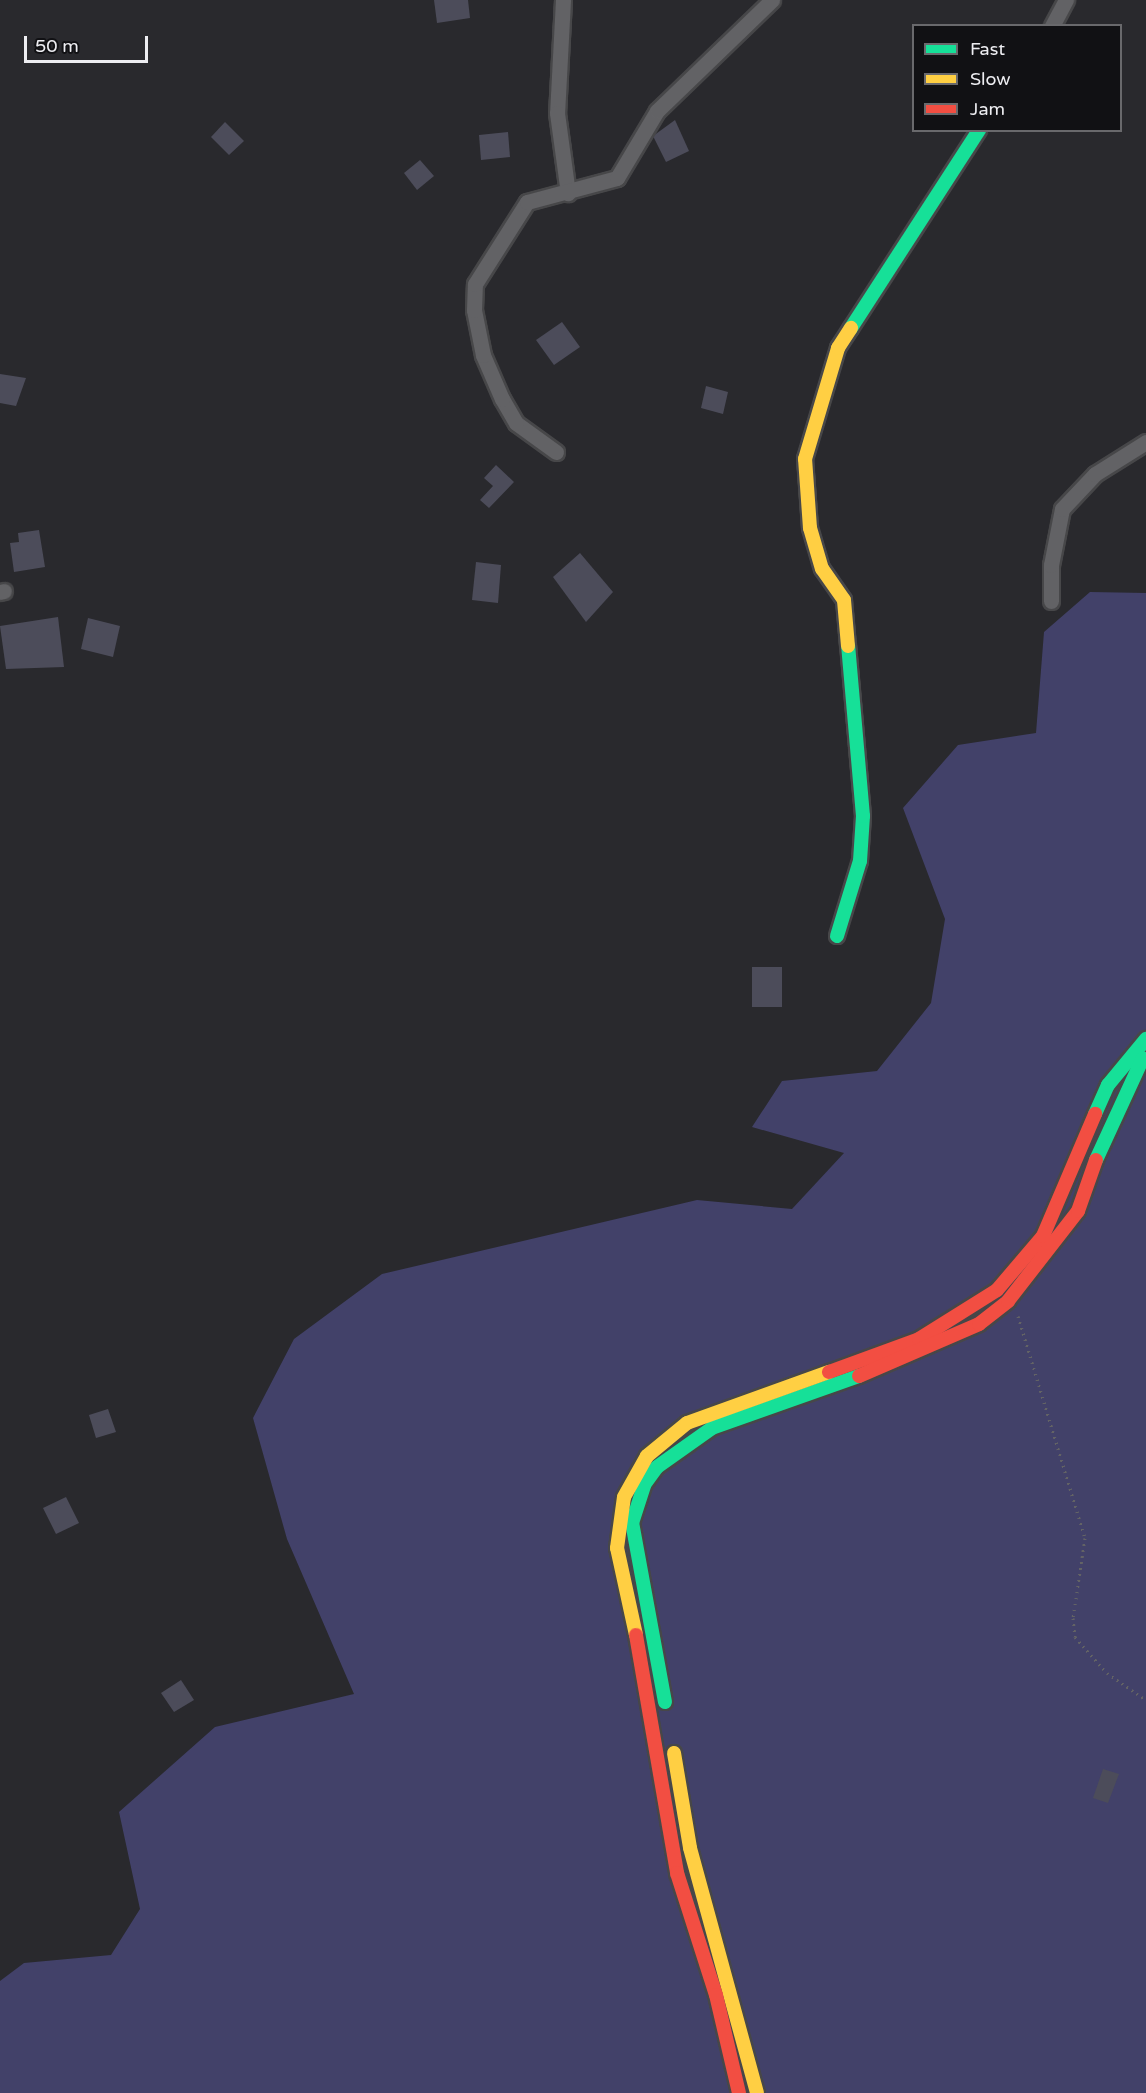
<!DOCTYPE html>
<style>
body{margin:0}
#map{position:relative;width:1146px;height:2093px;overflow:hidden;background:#29292d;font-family:"Varela Round",sans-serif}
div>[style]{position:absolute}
.green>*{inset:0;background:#424169}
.building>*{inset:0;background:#4c4c5a}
.path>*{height:3px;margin-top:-1.5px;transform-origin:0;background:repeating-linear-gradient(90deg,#636365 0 1.5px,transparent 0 6px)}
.roads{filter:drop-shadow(2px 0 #474749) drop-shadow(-2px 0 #474749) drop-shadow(0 2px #474749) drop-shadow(0 -2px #474749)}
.street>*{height:15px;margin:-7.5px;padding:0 7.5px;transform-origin:7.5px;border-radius:7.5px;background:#626265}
.fast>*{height:14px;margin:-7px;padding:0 7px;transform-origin:7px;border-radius:7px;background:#16e098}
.slow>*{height:14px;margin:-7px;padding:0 7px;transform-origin:7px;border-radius:7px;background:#ffcf43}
.jam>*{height:14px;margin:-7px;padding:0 7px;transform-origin:7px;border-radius:7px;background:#f24e42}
span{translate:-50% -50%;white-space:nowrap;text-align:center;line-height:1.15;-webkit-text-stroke:4.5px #111114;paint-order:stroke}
.legend{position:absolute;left:912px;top:24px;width:210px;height:108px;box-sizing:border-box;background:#111114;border:2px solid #69696c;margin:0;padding:8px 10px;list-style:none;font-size:18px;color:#ededf1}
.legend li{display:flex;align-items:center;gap:12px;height:30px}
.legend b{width:30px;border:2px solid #69696c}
.scale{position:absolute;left:24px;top:36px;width:124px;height:27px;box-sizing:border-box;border:3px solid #ededf1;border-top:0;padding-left:8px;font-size:18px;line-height:21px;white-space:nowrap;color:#ededf1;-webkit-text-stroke:4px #111114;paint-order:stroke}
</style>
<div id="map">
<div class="green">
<i style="clip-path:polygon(1090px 592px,1146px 593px,1146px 2093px,0 2093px,0 1981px,24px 1963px,111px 1955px,140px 1909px,119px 1812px,215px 1727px,354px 1694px,287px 1539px,253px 1418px,294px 1339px,382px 1274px,697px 1200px,792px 1209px,844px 1153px,752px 1127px,782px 1081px,877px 1071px,931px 1003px,945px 919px,903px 808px,958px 745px,1036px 733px,1044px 632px)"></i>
</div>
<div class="building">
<i style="clip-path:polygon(434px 0,468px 0,470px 18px,437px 23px)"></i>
<i style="clip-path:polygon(675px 120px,689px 151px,666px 162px,653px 136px)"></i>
<i style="clip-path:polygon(225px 122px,244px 141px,229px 155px,211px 137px)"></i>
<i style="clip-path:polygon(508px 132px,510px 157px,481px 160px,479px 135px)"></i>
<i style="clip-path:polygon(420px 160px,434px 176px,417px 190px,404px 173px)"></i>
<i style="clip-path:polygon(562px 322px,580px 347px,554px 365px,536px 340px)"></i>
<i style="clip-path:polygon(0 374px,26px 378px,16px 406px,0 403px)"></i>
<i style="clip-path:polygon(706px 386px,728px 392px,723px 414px,701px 408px)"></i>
<i style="clip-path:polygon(496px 465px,514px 482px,489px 508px,480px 500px,493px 486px,484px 478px)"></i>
<i style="clip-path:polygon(39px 530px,45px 567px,14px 572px,10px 543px,19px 542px,18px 533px)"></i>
<i style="clip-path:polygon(580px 553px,613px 592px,586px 622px,553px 577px)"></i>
<i style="clip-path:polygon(476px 562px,501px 565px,498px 603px,472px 600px)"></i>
<i style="clip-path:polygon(58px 617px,64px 667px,6px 669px,0 626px)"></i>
<i style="clip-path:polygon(88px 618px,120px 626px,113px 657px,81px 649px)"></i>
<i style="clip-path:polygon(752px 967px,782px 967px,782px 1007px,752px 1007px)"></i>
<i style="clip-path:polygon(108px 1409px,116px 1432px,96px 1438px,89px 1415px)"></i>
<i style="clip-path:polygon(66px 1497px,79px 1523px,56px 1534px,43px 1508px)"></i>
<i style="clip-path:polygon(181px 1680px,194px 1700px,174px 1712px,161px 1693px)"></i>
<i style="clip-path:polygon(1103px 1769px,1119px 1774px,1108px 1803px,1093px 1798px)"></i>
</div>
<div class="path">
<i style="left:1018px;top:1316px;width:232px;rotate:73.2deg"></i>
<i style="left:1085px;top:1538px;width:81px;rotate:98.5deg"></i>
<i style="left:1073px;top:1618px;width:19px;rotate:84deg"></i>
<i style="left:1075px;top:1637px;width:48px;rotate:48.4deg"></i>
<i style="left:1107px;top:1673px;width:47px;rotate:34.7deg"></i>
</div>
<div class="roads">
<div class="street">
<i style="left:563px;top:0;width:113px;rotate:93deg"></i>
<i style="left:557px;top:113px;width:81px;rotate:82.2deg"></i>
<i style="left:1052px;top:26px;width:30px;rotate:-62deg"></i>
<i style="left:556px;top:452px;width:49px;rotate:-144.1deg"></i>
<i style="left:516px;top:423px;width:28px;rotate:-120deg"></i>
<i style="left:502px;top:399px;width:48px;rotate:-113.4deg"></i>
<i style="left:483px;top:355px;width:46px;rotate:-101.3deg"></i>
<i style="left:474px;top:310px;width:26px;rotate:-88deg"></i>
<i style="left:475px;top:284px;width:97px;rotate:-57.6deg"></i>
<i style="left:527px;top:202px;width:93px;rotate:-14.9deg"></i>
<i style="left:617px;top:178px;width:78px;rotate:-59.2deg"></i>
<i style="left:657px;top:111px;width:160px;rotate:-44deg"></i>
<i style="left:0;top:592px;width:4px;rotate:-14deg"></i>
<i style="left:1051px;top:601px;width:36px;rotate:-90deg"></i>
<i style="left:1051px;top:565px;width:57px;rotate:-78.9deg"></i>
<i style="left:1062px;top:509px;width:48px;rotate:-46.7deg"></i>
<i style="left:1095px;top:474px;width:60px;rotate:-32.1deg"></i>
</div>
<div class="fast">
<i style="left:851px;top:328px;width:236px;rotate:-57.1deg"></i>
<i style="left:837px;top:936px;width:78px;rotate:-73deg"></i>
<i style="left:860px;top:861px;width:45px;rotate:-86.2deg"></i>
<i style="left:863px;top:816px;width:171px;rotate:-95deg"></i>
<i style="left:1095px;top:1114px;width:32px;rotate:-66deg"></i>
<i style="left:1108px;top:1085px;width:60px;rotate:-50.4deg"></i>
<i style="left:1096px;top:1160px;width:112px;rotate:-65.3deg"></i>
<i style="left:665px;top:1702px;width:182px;rotate:-100.4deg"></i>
<i style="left:632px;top:1523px;width:40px;rotate:-72deg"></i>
<i style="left:644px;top:1485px;width:22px;rotate:-54deg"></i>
<i style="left:657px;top:1467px;width:67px;rotate:-35.3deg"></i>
<i style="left:712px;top:1428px;width:156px;rotate:-19.5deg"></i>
</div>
<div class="slow">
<i style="left:848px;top:646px;width:46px;rotate:-95deg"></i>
<i style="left:844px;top:600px;width:38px;rotate:-125deg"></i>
<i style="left:822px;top:569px;width:43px;rotate:-106.3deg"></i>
<i style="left:810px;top:528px;width:69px;rotate:-94.1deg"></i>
<i style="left:805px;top:459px;width:116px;rotate:-73.4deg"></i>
<i style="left:838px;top:348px;width:24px;rotate:-57deg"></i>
<i style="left:636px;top:1635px;width:89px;rotate:-102.3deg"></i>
<i style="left:617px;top:1548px;width:51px;rotate:-82.2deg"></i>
<i style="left:624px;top:1497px;width:47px;rotate:-60.7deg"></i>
<i style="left:647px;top:1456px;width:52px;rotate:-39.5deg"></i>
<i style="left:687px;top:1423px;width:151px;rotate:-19.8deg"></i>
<i style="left:674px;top:1753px;width:96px;rotate:80.4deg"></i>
<i style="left:690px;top:1848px;width:254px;rotate:74.7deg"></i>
</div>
<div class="jam">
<i style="left:829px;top:1372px;width:96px;rotate:-20.1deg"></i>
<i style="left:919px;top:1339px;width:92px;rotate:-32.1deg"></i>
<i style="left:997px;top:1290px;width:71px;rotate:-49.6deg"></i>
<i style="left:1043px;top:1236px;width:133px;rotate:-66.9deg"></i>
<i style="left:859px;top:1376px;width:131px;rotate:-23.4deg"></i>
<i style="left:979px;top:1324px;width:37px;rotate:-38deg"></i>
<i style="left:1008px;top:1301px;width:114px;rotate:-52.1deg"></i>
<i style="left:1078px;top:1211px;width:54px;rotate:-70.6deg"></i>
<i style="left:636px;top:1635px;width:242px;rotate:80.2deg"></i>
<i style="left:677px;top:1873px;width:128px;rotate:72.3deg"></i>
<i style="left:716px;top:1995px;width:101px;rotate:76.8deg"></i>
</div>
</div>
<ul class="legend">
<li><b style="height:8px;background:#16e098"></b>Fast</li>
<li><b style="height:8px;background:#ffcf43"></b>Slow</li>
<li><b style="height:8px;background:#f24e42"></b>Jam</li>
</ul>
<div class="scale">50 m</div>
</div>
